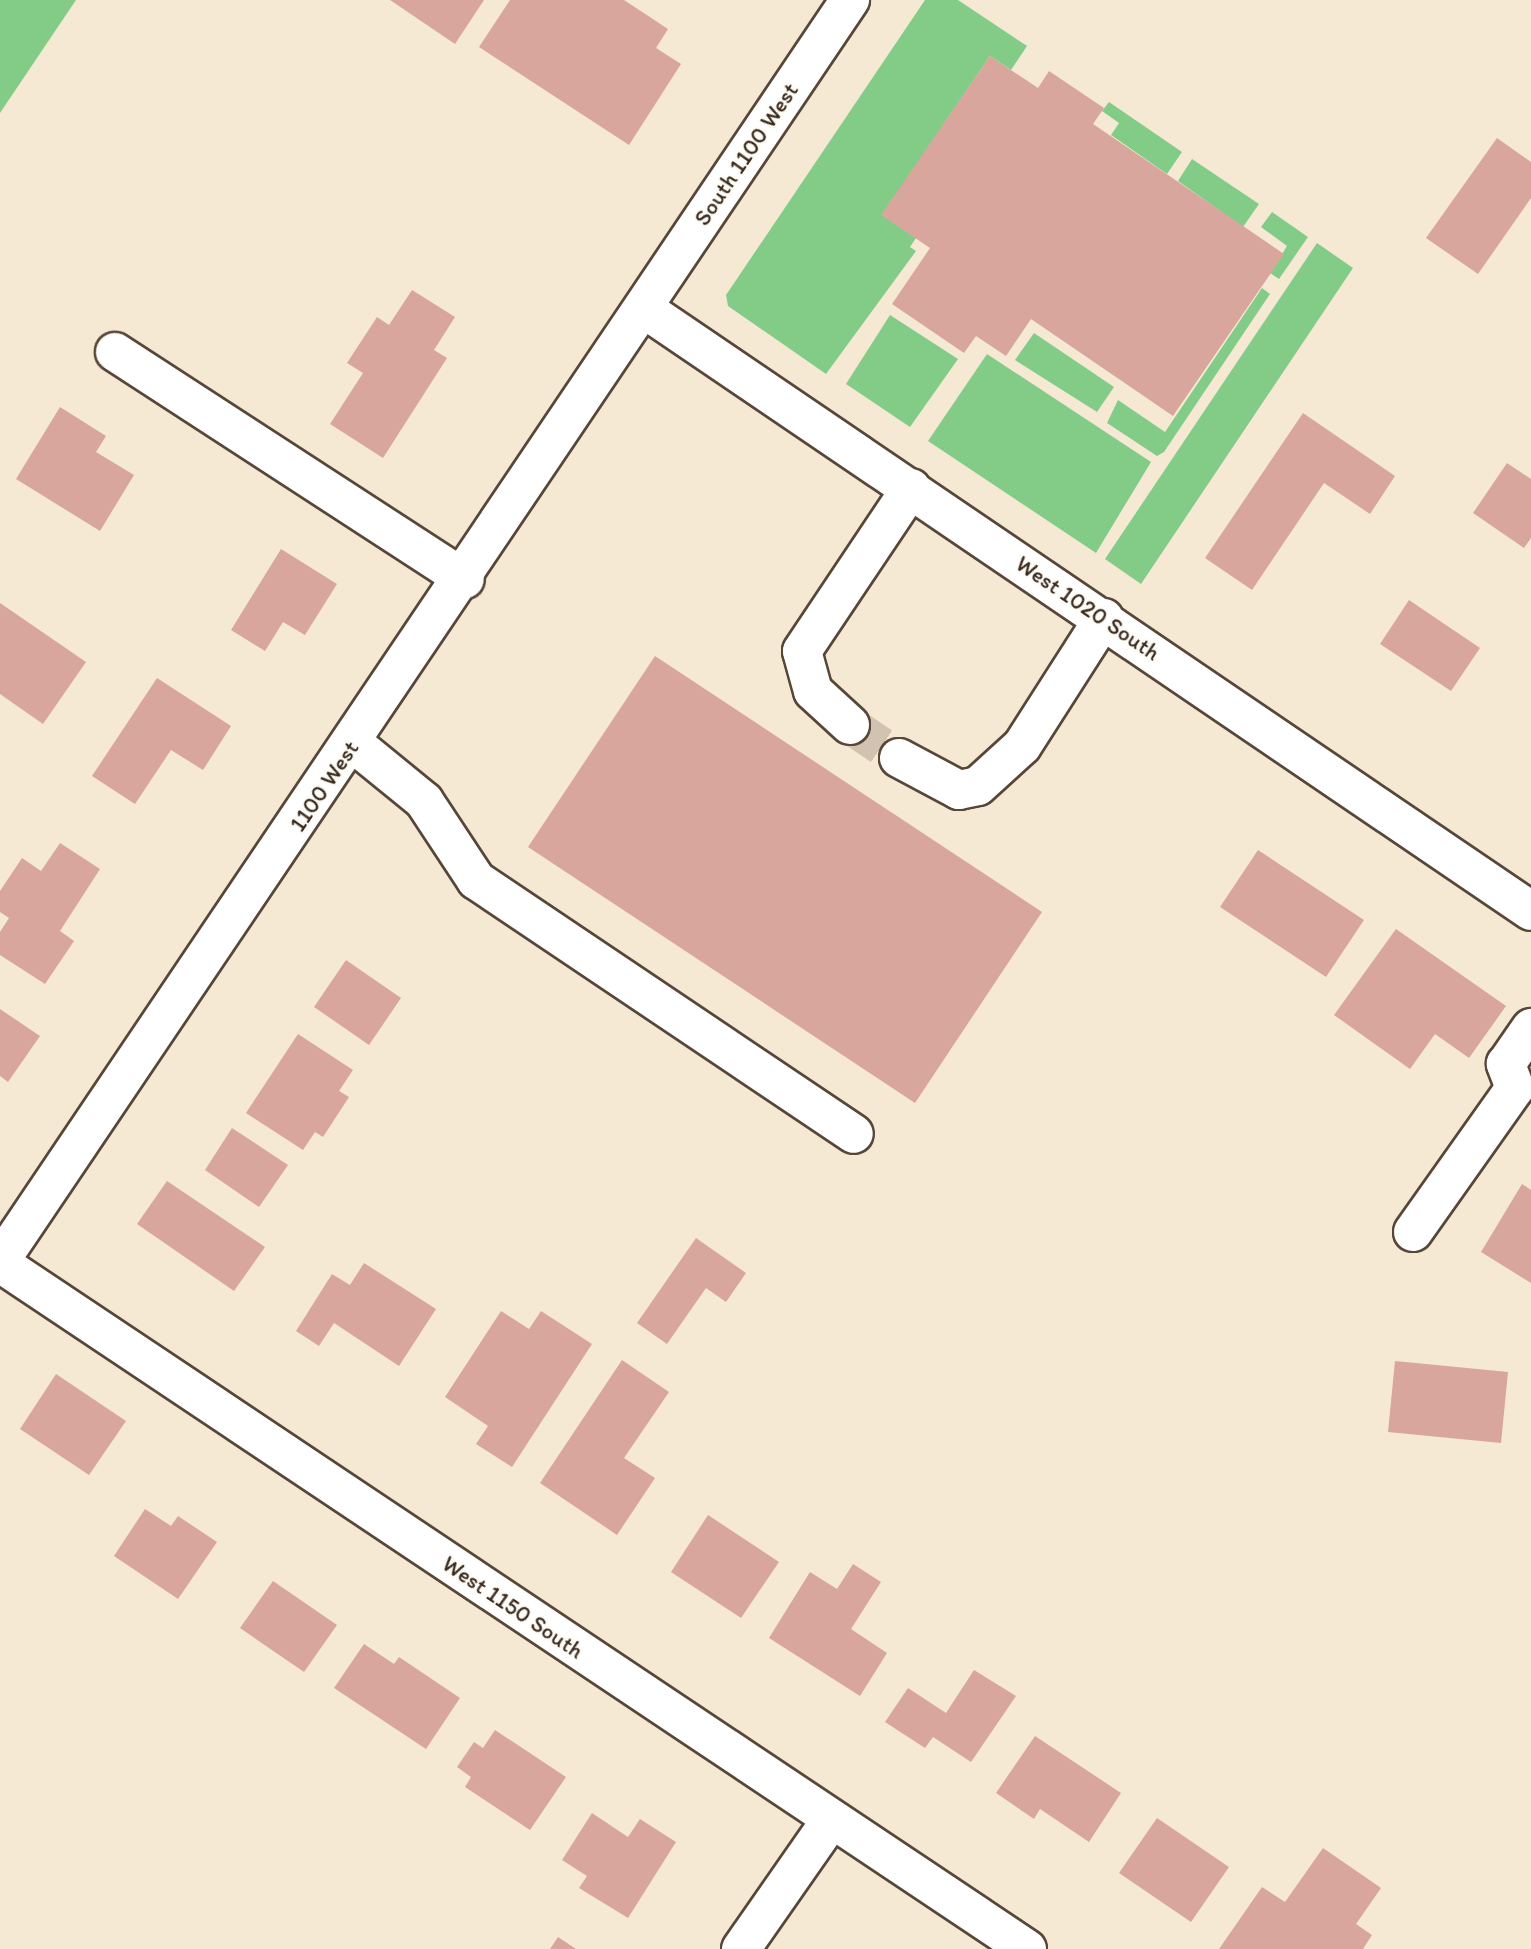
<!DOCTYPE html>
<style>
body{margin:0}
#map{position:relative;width:1531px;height:1949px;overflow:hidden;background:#f6e9d4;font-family:Itim,sans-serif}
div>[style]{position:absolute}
.green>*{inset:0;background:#83cc88}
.building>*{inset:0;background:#d8a69c}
.minor-tunnel>*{height:38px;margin-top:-19px;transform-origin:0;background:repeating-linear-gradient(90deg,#d1c3b0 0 38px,transparent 0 57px)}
.roads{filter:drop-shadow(2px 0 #574739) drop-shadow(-2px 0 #574739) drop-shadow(0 2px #574739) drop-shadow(0 -2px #574739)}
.minor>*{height:38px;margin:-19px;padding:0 19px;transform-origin:19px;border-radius:19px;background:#fff}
span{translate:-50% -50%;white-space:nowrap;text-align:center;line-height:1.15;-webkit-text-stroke:5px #fdfcf7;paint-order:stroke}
.street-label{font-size:23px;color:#3b2a1e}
</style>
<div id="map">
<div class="green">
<i style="clip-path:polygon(0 0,76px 0,0 113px)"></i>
<i style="clip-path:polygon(925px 0,958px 0,1027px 46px,1011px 70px,990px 56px,882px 215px,916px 238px,910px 247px,916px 251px,826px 374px,728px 306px,726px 295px)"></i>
<i style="clip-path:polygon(1109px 102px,1182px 152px,1167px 174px,1111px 135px,1119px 123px,1102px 111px)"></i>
<i style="clip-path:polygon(1192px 159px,1259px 204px,1243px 227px,1178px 181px)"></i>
<i style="clip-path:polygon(1272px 212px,1308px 237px,1279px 279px,1270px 273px,1287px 246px,1261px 227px)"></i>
<i style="clip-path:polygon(1317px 243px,1353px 268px,1141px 584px,1105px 559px)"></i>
<i style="clip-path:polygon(1262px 288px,1270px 294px,1164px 452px,1157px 456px,1107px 423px,1118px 400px,1165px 432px)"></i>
<i style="clip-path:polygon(890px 315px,958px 359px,910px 427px,846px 384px)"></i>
<i style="clip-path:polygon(1034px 333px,1114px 387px,1097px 412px,1015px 360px)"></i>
<i style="clip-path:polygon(987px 354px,1151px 462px,1096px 553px,928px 441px)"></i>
</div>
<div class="building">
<i style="clip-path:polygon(390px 0,484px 0,455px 44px)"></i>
<i style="clip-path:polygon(510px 0,624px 0,668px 29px,656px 48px,681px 64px,629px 145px,479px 47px)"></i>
<i style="clip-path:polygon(990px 56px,1038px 88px,1049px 71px,1104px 108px,1093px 124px,1284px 254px,1173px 416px,1031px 319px,1006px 356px,976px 336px,964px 353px,892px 304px,930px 248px,881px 215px)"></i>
<i style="clip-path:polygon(1497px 138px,1531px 162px,1531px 198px,1478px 274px,1426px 238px)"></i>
<i style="clip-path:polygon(412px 290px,455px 317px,434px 350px,447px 358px,383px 458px,330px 424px,363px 373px,347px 363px,377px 317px,389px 325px)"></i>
<i style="clip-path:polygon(60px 407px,106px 436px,96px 452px,134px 475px,100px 531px,16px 479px)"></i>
<i style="clip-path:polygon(1303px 413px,1395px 476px,1370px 514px,1324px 483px,1252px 590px,1205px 558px)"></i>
<i style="clip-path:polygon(1507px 463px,1531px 479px,1531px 538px,1524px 548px,1473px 513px)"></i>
<i style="clip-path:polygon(281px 549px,337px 584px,305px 635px,283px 622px,265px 651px,231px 630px)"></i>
<i style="clip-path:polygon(1409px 600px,1480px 648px,1451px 691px,1380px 644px)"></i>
<i style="clip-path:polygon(0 603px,86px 662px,43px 724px,0 694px)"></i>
<i style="clip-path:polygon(655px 656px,1042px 912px,915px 1103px,528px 847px)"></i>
<i style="clip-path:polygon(157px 678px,231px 726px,203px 770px,171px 750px,135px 804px,92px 776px)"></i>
<i style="clip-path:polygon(60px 843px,100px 869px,60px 931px,74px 941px,45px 984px,0 955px,0 932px,9px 918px,0 912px,0 891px,22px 858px,41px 871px)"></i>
<i style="clip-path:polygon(1258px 850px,1364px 920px,1326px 977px,1220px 907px)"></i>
<i style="clip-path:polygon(1396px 929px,1506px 1006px,1469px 1058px,1435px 1034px,1410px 1069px,1334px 1015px)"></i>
<i style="clip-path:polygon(346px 960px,401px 998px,369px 1045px,314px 1007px)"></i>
<i style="clip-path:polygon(0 1009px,40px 1036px,8px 1082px,0 1076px)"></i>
<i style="clip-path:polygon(298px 1034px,353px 1070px,339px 1091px,349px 1097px,323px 1137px,315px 1132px,303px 1150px,246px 1113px)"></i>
<i style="clip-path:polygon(232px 1128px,288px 1165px,259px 1207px,205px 1170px)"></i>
<i style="clip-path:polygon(167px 1181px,265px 1247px,234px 1291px,137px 1224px)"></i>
<i style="clip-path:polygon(1522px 1184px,1531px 1190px,1531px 1283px,1481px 1252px)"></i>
<i style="clip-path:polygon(696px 1238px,746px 1273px,726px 1302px,706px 1288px,667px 1344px,637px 1323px)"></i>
<i style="clip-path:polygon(364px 1263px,436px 1309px,399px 1366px,334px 1323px,319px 1346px,296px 1331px,332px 1274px,350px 1285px)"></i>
<i style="clip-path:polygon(501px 1311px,529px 1329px,541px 1311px,592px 1344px,512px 1467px,476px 1444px,488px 1426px,445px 1397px)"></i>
<i style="clip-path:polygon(622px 1360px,669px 1392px,624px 1458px,655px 1478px,617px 1535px,540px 1483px)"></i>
<i style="clip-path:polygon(1395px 1361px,1508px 1372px,1501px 1443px,1388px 1432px)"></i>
<i style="clip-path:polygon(56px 1374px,126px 1421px,89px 1475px,20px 1429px)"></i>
<i style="clip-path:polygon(145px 1509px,171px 1526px,178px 1516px,217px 1542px,178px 1599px,114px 1556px)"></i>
<i style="clip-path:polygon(708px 1515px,779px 1562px,741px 1618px,671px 1572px)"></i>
<i style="clip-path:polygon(853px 1564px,881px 1582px,851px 1629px,887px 1653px,860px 1696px,769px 1638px,810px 1572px,837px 1589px)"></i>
<i style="clip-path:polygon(273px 1581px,337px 1625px,304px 1672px,240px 1628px)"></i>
<i style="clip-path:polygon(364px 1644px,394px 1664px,399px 1657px,460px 1698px,426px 1749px,334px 1688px)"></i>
<i style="clip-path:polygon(974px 1670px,1016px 1696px,971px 1762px,933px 1737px,925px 1748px,885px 1722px,908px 1688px,946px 1713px)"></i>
<i style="clip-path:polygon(495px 1730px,566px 1777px,530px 1830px,465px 1787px,471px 1777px,457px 1767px,474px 1742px,483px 1748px)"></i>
<i style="clip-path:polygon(1035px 1736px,1121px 1793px,1089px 1842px,1040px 1809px,1034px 1819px,996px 1793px)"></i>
<i style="clip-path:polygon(592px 1813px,628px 1837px,640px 1819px,676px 1842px,628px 1918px,579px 1888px,587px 1876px,562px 1860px)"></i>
<i style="clip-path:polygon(1157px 1818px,1229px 1867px,1191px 1922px,1119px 1873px)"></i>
<i style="clip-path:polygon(1323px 1848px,1381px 1888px,1356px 1924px,1372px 1935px,1363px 1949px,1219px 1949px,1262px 1887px,1285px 1902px)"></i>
<i style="clip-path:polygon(558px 1937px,576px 1949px,550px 1949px)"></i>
</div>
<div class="minor-tunnel">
<i style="left:850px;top:725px;width:59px;rotate:34deg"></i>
</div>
<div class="roads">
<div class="minor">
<i style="left:643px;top:308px;width:1073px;rotate:34.18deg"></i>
<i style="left:115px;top:352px;width:417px;rotate:33deg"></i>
<i style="left:850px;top:725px;width:50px;rotate:-137.4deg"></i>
<i style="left:813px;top:691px;width:41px;rotate:-105.4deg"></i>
<i style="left:802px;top:651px;width:196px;rotate:-56.2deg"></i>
<i style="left:353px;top:743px;width:92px;rotate:39.2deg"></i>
<i style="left:424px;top:801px;width:95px;rotate:56.6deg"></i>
<i style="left:476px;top:880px;width:455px;rotate:33.9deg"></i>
<i style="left:899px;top:758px;width:68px;rotate:28.1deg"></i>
<i style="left:959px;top:790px;width:19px;rotate:-12deg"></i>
<i style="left:978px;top:786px;width:59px;rotate:-42.3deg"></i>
<i style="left:1022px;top:746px;width:152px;rotate:-57.4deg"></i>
<i style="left:1515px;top:1088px;width:26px;rotate:-111deg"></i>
<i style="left:1506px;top:1064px;width:44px;rotate:-55.2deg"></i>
<i style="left:1413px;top:1232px;width:176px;rotate:-54.7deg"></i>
<i style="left:0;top:1261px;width:1521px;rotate:-56.02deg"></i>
<i style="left:0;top:1263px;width:1235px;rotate:33.74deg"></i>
<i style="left:741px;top:1949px;width:157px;rotate:-55.1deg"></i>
</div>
</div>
<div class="street-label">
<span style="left:746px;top:154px;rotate:-56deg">South 1100 West</span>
<span style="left:1088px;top:608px;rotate:34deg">West 1020 South</span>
<span style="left:324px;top:786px;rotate:-56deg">1100 West</span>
<span style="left:513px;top:1607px;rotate:34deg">West 1150 South</span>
</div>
</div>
